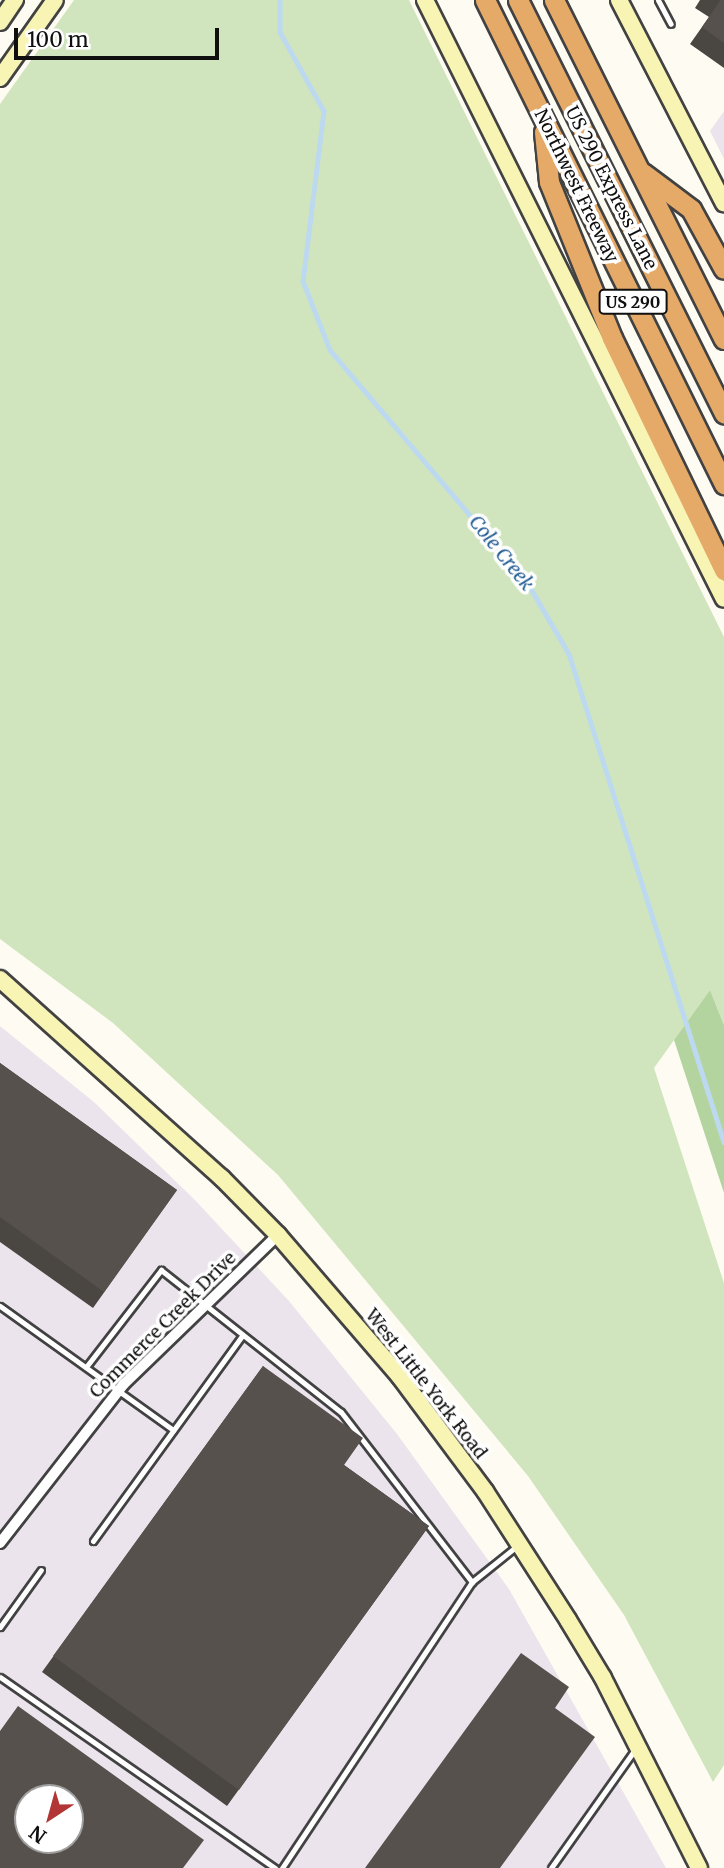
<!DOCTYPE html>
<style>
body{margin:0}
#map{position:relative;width:724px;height:1868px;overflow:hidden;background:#fefcf2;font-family:Merriweather,serif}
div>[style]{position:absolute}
.industrial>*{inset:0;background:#ece4ec}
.green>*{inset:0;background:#d0e5be}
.forest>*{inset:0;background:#b4d49f}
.stream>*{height:4.5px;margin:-2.25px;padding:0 2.25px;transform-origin:2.25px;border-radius:2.25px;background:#bcd9f0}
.roads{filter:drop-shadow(2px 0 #424242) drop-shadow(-2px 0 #424242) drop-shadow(0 2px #424242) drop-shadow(0 -2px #424242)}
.service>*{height:5px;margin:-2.5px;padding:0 2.5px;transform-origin:2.5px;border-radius:2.5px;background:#fff}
.minor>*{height:10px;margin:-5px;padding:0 5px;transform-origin:5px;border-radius:5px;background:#fff}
.secondary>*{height:16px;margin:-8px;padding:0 8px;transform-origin:8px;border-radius:8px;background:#f7f4b4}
.motorway>*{height:19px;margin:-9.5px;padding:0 9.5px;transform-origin:9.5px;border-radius:9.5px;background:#e5a968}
.wall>*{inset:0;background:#4a4641}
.building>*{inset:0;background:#56514c}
span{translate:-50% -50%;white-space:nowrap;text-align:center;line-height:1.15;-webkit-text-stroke:7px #fff;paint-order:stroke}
.shield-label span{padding:2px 5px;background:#fff;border:2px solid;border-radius:5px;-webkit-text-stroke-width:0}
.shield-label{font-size:16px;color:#0f0f0f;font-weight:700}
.street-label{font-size:18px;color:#0f0f0f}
.water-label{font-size:19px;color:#245d95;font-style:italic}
.north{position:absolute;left:14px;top:1784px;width:70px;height:70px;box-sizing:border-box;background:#fff;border:2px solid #9f9f9f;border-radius:50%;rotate:216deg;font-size:19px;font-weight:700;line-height:28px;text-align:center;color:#0f0f0f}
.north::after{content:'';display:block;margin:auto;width:24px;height:32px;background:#b13635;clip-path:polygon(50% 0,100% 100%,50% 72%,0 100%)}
.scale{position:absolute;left:14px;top:28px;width:205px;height:32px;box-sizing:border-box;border:4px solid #0f0f0f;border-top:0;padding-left:9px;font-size:21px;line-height:24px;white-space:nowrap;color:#0f0f0f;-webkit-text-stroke:5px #fff;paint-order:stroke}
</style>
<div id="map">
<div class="industrial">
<i style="clip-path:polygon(724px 111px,724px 159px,710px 131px)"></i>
<i style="clip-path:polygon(evenodd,0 1026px,94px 1102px,195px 1200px,289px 1301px,397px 1434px,509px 1589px,666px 1868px,0 1868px,0 1026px,28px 1798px,70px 1798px,70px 1840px,28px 1840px,28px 1798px)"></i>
</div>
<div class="green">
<i style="clip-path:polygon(74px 0,409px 0,724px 637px,724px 1025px,710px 990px,654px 1068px,724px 1283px,724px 1765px,713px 1782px,624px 1615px,528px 1476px,278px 1175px,113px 1023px,0 939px,0 104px)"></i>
</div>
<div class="forest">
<i style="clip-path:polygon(710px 990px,724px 1025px,724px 1193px,674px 1040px)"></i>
</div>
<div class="stream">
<i style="left:280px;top:0;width:32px;rotate:90deg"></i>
<i style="left:280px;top:32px;width:90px;rotate:60.9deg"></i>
<i style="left:324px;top:111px;width:171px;rotate:97deg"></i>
<i style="left:303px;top:281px;width:74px;rotate:68.6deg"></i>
<i style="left:330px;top:350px;width:304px;rotate:49.7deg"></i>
<i style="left:527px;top:582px;width:83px;rotate:59.7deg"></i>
<i style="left:569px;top:654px;width:512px;rotate:72.38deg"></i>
</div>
<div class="roads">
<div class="service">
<i style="left:658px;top:0;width:27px;rotate:62deg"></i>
<i style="left:0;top:1306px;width:213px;rotate:35.6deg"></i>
<i style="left:86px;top:1367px;width:123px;rotate:-52.3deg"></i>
<i style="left:161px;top:1270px;width:229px;rotate:38.3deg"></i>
<i style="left:341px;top:1412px;width:215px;rotate:52.4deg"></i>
<i style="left:93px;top:1541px;width:253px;rotate:-54deg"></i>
<i style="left:0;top:1627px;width:70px;rotate:-54.3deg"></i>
<i style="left:0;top:1677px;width:335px;rotate:34.8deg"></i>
<i style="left:282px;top:1868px;width:343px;rotate:-56.4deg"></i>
<i style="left:472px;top:1582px;width:58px;rotate:-38.7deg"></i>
<i style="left:551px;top:1868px;width:147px;rotate:-54.7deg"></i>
</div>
<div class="minor">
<i style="left:0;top:1543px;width:202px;rotate:-52.1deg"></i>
<i style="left:124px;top:1384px;width:214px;rotate:-44.1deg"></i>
</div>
<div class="secondary">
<i style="left:425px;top:0;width:669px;rotate:63.47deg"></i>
<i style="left:619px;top:0;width:229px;rotate:62.7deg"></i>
<i style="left:0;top:22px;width:27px;rotate:-56deg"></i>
<i style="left:0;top:78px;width:95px;rotate:-54.8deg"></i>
<i style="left:0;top:979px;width:298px;rotate:41.9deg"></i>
<i style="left:222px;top:1178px;width:80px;rotate:45.5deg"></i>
<i style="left:278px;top:1235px;width:187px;rotate:49.3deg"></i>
<i style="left:400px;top:1377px;width:142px;rotate:53.3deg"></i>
<i style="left:485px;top:1491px;width:153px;rotate:57.2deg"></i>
<i style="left:568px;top:1620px;width:68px;rotate:58.9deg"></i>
<i style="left:603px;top:1678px;width:213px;rotate:63.2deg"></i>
</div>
<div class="motorway">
<i style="left:485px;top:0;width:540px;rotate:63.72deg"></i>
<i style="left:518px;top:0;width:462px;rotate:63.5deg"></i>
<i style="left:554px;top:0;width:379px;rotate:63.4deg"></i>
<i style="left:544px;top:132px;width:50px;rotate:84.3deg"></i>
<i style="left:549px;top:182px;width:168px;rotate:68deg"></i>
<i style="left:612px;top:338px;width:258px;rotate:64.2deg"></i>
<i style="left:643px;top:173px;width:60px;rotate:36.9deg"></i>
<i style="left:691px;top:209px;width:68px;rotate:61.2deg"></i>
</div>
</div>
<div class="wall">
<i style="clip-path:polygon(700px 0,724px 0,724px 68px,690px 44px,709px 17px,695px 8px)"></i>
<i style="clip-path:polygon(0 1063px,177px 1190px,93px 1308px,0 1242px)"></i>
<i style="clip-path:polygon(263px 1366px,344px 1465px,429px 1526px,227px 1806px,42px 1672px)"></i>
</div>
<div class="building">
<i style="clip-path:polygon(719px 0,724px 0,724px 43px,702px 27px,720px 1px)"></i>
<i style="clip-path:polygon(0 1063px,177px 1190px,104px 1292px,0 1217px)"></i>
<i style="clip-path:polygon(263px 1366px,363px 1438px,344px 1465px,429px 1526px,239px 1790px,53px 1656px)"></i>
<i style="clip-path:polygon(521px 1653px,569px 1687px,555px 1708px,595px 1737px,500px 1868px,365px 1868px)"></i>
<i style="clip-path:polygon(evenodd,18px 1706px,204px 1840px,183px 1868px,0 1868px,0 1731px,18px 1706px,28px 1798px,70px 1798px,70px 1840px,28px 1840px,28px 1798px)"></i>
</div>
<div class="shield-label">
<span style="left:633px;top:302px">US 290</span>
</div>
<div class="street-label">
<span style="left:576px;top:186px;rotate:64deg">Northwest Freeway</span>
<span style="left:611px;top:188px;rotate:63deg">US 290 Express Lane</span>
<span style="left:163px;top:1325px;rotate:-45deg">Commerce Creek Drive</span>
<span style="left:426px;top:1384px;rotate:52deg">West Little York Road</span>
</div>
<div class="water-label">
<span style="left:501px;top:553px;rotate:51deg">Cole Creek</span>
</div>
<div class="north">N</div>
<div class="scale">100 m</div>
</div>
